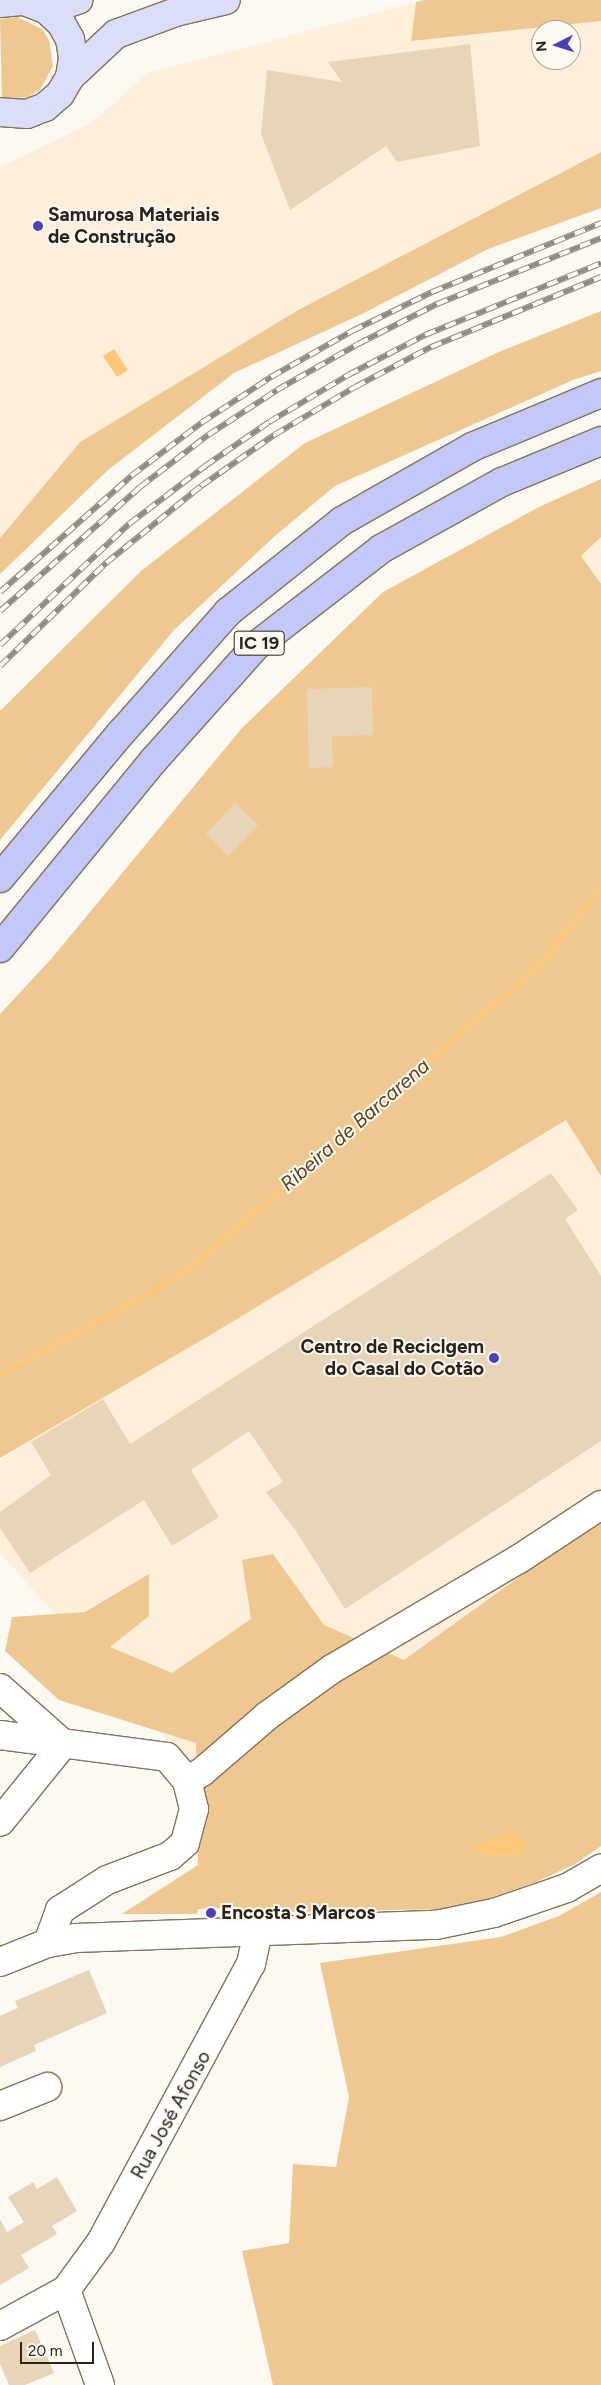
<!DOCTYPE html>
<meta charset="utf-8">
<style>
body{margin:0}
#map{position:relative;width:601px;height:2385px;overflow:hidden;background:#fcf8f2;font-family:Figtree,sans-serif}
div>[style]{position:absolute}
.built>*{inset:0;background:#feefdb}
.green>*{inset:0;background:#efc891}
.water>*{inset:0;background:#fdc678}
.building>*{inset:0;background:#e8d4b9}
.roads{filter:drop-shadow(1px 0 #84735a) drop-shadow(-1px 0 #84735a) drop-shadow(0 1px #84735a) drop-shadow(0 -1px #84735a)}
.minor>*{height:28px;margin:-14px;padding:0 14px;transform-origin:14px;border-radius:14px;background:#fff}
.major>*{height:28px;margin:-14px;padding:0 14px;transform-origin:14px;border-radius:14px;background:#dadefa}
.highway>*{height:28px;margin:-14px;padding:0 14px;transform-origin:14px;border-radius:14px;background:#c2c8f7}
.rail>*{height:5.5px;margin-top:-2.75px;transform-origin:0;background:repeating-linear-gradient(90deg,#fcf8f2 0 11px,#908a82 0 22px);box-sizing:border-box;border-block:1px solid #908a82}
.dots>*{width:14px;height:14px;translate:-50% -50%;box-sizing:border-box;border:2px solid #fcf8f2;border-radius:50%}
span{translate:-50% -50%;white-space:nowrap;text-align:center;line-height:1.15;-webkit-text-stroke:4px #fcf8f2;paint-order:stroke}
.shield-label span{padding:1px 4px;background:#fcf8f2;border:1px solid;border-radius:4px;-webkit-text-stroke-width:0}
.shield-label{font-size:18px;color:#2a2319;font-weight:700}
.poi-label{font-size:19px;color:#2a2319;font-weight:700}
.left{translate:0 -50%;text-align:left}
.right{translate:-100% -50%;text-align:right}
.street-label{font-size:19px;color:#2a2319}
.water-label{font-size:20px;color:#594321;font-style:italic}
.north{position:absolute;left:531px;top:20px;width:50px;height:50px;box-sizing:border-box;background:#fcf8f2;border:1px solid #a8a39b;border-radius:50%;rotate:265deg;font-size:14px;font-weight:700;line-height:20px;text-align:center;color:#2a2319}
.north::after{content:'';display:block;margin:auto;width:18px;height:22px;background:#4942b8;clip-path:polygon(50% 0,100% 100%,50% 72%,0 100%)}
.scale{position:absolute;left:20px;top:2342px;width:74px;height:22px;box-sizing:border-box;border:2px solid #2a2319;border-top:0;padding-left:6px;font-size:15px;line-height:18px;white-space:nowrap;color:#2a2319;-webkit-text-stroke:4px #fcf8f2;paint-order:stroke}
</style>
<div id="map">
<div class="built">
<i style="clip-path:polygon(evenodd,416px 2px,411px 41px,601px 21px,601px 152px,300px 309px,80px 442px,0 538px,0 167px,90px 124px,148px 73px,416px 2px,541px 30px,571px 30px,571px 60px,541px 60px,541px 30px)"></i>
<i style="clip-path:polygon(601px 500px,601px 613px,586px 587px,574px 514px)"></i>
<i style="clip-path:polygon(570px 1083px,601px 1125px,601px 1545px,216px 1794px,0 1553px,0 1460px)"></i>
</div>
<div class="green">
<i style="clip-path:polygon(424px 0,601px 0,601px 21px,411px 41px,416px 2px)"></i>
<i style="clip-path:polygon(17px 17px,42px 29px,49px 40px,53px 66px,40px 90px,28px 97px,2px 99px,0 19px)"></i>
<i style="clip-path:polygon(601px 152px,601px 208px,488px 249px,364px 313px,234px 373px,108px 470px,0 574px,0 538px,80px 442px,300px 309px)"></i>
<i style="clip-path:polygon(601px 311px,601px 371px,573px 380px,335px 486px,276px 535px,174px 630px,0 840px,0 711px,141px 571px,305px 443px,501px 351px)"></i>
<i style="clip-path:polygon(601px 479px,601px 537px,581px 556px,601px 584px,601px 1176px,566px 1120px,212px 1334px,0 1458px,0 1014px,52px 958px,242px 728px,383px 592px,539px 507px)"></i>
<i style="clip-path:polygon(601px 1518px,601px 1846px,575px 1864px,536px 1882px,481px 1901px,443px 1909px,225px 1913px,225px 1908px,198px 1909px,197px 1914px,122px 1914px,198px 1865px,196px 1743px,59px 1700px,5px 1651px,12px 1617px,85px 1612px,149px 1574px,149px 1616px,110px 1647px,172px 1673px,251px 1619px,242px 1560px,273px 1554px,324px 1625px,404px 1660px)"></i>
<i style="clip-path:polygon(601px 1892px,601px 2385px,273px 2385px,242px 2251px,289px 2243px,293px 2164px,336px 2167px,349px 2097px,320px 1963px,501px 1937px,559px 1916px)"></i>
</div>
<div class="water">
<i style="clip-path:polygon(114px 349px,128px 370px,117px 377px,103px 356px)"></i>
<i style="clip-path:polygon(601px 884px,601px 891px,545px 963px,186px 1275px,0 1378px,0 1373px,184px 1270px,538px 963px)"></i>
<i style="clip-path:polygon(516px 1831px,525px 1847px,523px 1854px,492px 1856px,469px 1846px)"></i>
</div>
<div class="building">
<i style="clip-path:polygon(470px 44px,480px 146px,397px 162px,386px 146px,290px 210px,261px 134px,267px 70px,342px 82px,328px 62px)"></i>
<i style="clip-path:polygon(372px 687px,373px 735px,332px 736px,333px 767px,309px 768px,307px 689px)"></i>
<i style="clip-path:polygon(235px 803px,258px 825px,228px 856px,206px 834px)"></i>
<i style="clip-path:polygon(551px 1173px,578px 1210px,565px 1219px,601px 1276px,601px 1441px,345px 1609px,296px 1531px,266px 1492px,283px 1482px,249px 1431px,191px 1470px,219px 1517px,172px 1546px,144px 1500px,30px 1573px,0 1528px,0 1512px,51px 1475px,31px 1442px,103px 1399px,130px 1444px)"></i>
<i style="clip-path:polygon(89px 1970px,107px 2013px,34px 2045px,36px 2051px,0 2067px,0 2016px,18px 2008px,15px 2001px)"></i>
<i style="clip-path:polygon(57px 2177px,77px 2211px,52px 2226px,57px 2234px,21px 2255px,29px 2268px,0 2285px,0 2219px,7px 2232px,24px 2222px,8px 2197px,33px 2182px,37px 2189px)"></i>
<i style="clip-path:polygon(35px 2330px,54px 2373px,25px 2385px,9px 2385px,0 2364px,0 2346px)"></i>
</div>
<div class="roads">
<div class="minor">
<i style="left:0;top:1688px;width:84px;rotate:41.6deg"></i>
<i style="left:63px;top:1744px;width:100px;rotate:128.9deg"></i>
<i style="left:0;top:1735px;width:168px;rotate:7.5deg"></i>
<i style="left:167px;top:1757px;width:31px;rotate:50deg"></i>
<i style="left:187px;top:1781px;width:29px;rotate:76deg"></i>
<i style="left:194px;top:1809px;width:35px;rotate:105deg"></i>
<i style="left:185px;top:1843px;width:20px;rotate:139deg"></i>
<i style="left:170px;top:1856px;width:67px;rotate:159.1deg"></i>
<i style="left:107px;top:1880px;width:56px;rotate:147.4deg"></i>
<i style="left:60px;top:1910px;width:35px;rotate:110deg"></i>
<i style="left:187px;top:1781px;width:17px;rotate:-31deg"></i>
<i style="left:202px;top:1772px;width:86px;rotate:-40.7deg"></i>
<i style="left:267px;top:1716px;width:80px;rotate:-35.9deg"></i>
<i style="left:332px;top:1669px;width:217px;rotate:-30.5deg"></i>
<i style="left:519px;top:1559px;width:98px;rotate:-33.4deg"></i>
<i style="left:0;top:1962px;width:52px;rotate:-21.6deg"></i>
<i style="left:48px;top:1943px;width:28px;rotate:-10deg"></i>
<i style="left:76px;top:1938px;width:360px;rotate:-2.1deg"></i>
<i style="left:436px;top:1925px;width:59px;rotate:-11.7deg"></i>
<i style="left:494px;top:1913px;width:77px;rotate:-18.9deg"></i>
<i style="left:567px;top:1888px;width:39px;rotate:-30deg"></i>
<i style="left:0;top:2106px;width:51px;rotate:-22deg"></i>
<i style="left:66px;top:2290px;width:101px;rotate:70.3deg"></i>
<i style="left:0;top:2326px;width:75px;rotate:-28.6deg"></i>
<i style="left:66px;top:2290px;width:59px;rotate:-53.9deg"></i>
<i style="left:101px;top:2242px;width:316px;rotate:-61.7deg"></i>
<i style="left:251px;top:1964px;width:33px;rotate:-78deg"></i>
</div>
<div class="major">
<i style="left:0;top:3px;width:24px;rotate:-5deg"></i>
<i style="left:24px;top:1px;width:25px;rotate:21deg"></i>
<i style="left:47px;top:10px;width:19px;rotate:43deg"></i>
<i style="left:61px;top:23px;width:18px;rotate:61deg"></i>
<i style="left:70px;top:39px;width:19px;rotate:81deg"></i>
<i style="left:73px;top:58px;width:19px;rotate:99deg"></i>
<i style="left:70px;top:77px;width:20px;rotate:120deg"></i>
<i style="left:60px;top:94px;width:20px;rotate:139deg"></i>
<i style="left:45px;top:107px;width:19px;rotate:159deg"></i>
<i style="left:27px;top:114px;width:27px;rotate:-176deg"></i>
<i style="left:47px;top:10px;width:33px;rotate:-18deg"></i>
<i style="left:70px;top:77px;width:63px;rotate:-43.1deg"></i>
<i style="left:116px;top:34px;width:67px;rotate:-20.1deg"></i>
<i style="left:179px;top:11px;width:48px;rotate:-13.2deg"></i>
</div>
<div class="highway">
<i style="left:0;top:878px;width:189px;rotate:-50.2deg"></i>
<i style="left:121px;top:733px;width:162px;rotate:-48.5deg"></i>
<i style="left:228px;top:612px;width:146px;rotate:-38.6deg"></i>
<i style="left:342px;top:521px;width:150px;rotate:-29.6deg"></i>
<i style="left:472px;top:447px;width:140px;rotate:-22.7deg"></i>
<i style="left:0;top:948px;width:243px;rotate:-50.7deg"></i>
<i style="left:154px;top:760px;width:154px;rotate:-48.2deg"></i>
<i style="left:257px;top:645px;width:157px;rotate:-37.7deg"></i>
<i style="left:381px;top:549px;width:138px;rotate:-29deg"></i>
<i style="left:502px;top:482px;width:107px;rotate:-22.5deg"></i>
</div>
</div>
<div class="rail">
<i style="left:0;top:592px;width:175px;rotate:-41.5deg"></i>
<i style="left:131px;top:476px;width:88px;rotate:-37.1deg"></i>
<i style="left:201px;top:423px;width:84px;rotate:-33.3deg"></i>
<i style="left:271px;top:377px;width:93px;rotate:-29.6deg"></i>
<i style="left:352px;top:331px;width:89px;rotate:-26deg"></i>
<i style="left:432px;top:292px;width:183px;rotate:-22.2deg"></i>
<i style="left:0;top:611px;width:187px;rotate:-41.5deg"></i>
<i style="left:140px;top:487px;width:86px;rotate:-37.4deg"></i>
<i style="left:208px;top:435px;width:82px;rotate:-33.1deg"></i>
<i style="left:277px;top:390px;width:93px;rotate:-29.6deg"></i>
<i style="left:358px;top:344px;width:89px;rotate:-26.9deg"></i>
<i style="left:437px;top:304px;width:177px;rotate:-21.9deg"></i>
<i style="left:0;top:645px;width:177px;rotate:-43.2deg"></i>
<i style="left:129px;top:524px;width:96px;rotate:-37.3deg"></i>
<i style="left:205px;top:466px;width:78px;rotate:-34.5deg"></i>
<i style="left:269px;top:422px;width:92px;rotate:-30.7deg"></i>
<i style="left:348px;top:375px;width:87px;rotate:-27.5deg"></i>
<i style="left:425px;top:335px;width:190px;rotate:-22.2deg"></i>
<i style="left:0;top:666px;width:148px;rotate:-44.2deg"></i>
<i style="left:106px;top:563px;width:122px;rotate:-39deg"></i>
<i style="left:201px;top:486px;width:89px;rotate:-34.9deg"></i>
<i style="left:274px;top:435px;width:94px;rotate:-30.7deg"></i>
<i style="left:355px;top:387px;width:86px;rotate:-27.8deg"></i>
<i style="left:431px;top:347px;width:184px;rotate:-22.4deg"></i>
</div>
<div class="dots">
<i style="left:38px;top:226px;background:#4942b8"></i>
<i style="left:494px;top:1358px;background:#4942b8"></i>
<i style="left:211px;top:1913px;background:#4942b8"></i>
</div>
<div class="shield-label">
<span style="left:259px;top:643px">IC 19</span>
</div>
<div class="poi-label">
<span class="left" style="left:48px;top:226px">Samurosa Materiais<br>de Construção</span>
<span class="right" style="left:484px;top:1358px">Centro de Reciclgem<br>do Casal do Cotão</span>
<span class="left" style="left:221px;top:1913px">Encosta S Marcos</span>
</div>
<div class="street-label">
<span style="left:171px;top:2115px;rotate:-61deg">Rua José Afonso</span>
</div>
<div class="water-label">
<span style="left:355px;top:1125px;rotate:-41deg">Ribeira de Barcarena</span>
</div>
<div class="north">N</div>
<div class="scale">20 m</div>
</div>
